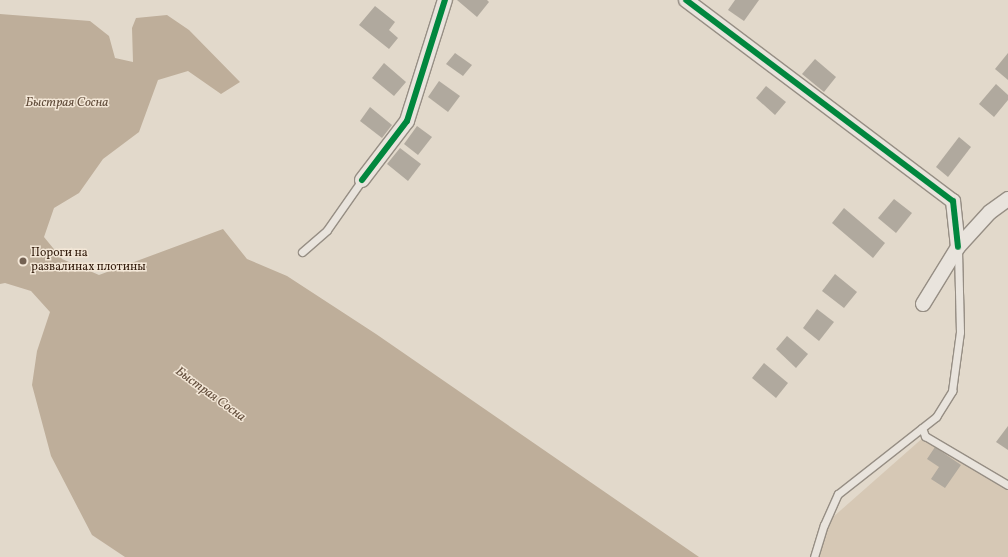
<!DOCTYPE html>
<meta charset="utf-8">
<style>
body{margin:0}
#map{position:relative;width:1008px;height:557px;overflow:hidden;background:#e2d9cb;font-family:Vollkorn,serif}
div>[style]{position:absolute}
.green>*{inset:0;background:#d6c8b5}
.water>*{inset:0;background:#beae9a}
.building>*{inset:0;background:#b0a99e}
.roads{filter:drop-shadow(1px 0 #968e84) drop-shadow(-1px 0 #968e84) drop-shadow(0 1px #968e84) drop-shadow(0 -1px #968e84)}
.lane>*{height:7px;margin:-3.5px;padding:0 3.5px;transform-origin:3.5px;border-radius:3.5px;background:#e9e4dd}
.street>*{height:14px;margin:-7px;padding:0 7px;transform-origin:7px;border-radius:7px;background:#e9e4dd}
.cycleway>*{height:6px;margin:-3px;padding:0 3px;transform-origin:3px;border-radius:3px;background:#00873e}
.dots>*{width:11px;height:11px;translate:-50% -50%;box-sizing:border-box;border:2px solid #f3e7d7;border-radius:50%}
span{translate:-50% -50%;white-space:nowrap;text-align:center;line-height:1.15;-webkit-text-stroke:3px #f3e7d7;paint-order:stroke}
.poi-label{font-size:12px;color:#372111}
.left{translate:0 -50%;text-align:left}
.water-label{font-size:13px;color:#614c3a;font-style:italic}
</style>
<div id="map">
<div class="green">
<i style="clip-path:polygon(925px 436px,1008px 485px,1008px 557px,814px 557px,824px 525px)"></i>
</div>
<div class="water">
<i style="clip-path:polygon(0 14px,90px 21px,109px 36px,115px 58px,133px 62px,132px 28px,136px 18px,167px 15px,189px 30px,240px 82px,221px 94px,188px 71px,158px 80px,139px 132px,103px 159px,79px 193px,54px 208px,44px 237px,62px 259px,99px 275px,223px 229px,247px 259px,287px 276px,376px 334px,699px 557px,125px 557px,92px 535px,51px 456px,32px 385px,37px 351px,50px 312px,31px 291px,5px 283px,0 284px)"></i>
</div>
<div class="building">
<i style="clip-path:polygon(457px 0,487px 0,489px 2px,477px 17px)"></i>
<i style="clip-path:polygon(735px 0,759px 0,744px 21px,728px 10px)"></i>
<i style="clip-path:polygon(375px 6px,395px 22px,389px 30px,398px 38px,389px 49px,359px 25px)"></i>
<i style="clip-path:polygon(455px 53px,472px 65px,463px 76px,446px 64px)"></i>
<i style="clip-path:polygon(1008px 53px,1008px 80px,995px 69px)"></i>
<i style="clip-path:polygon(815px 59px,836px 77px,824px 92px,802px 74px)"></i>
<i style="clip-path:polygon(384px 63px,406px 82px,394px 96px,372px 78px)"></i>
<i style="clip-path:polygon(439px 81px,460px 96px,448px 112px,428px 97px)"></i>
<i style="clip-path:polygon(996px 84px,1008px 95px,1008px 100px,994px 117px,979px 104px)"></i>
<i style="clip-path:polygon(766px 86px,786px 102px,775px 115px,756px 98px)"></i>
<i style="clip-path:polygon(370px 107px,392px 125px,382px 138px,360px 121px)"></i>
<i style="clip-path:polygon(417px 126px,432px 137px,418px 155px,404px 144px)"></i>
<i style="clip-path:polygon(959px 137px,971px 147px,948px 177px,936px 167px)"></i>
<i style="clip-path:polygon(400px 148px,421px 164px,408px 181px,387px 164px)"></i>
<i style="clip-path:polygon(894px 199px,912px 213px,896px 233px,878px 218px)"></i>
<i style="clip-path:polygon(844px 208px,885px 243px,873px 258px,832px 223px)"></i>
<i style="clip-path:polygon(835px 274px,857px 292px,844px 308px,822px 291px)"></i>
<i style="clip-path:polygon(817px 309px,834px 322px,819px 341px,803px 328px)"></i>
<i style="clip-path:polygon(787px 336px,808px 354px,796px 368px,776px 349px)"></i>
<i style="clip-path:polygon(764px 363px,788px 383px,776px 398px,752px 378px)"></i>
<i style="clip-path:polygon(1008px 426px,1008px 450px,996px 442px)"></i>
<i style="clip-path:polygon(935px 447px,961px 465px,945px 488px,931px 479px,939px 467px,927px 459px)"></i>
</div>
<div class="roads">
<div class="lane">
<i style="left:302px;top:252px;width:33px;rotate:-41deg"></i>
<i style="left:327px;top:230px;width:61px;rotate:-55deg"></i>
<i style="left:922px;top:428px;width:9px;rotate:69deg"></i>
<i style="left:925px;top:436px;width:96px;rotate:30.6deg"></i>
<i style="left:814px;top:557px;width:34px;rotate:-73deg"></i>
<i style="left:824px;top:525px;width:34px;rotate:-66deg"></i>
<i style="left:838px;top:494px;width:125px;rotate:-38.2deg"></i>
<i style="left:936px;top:417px;width:31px;rotate:-58deg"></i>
<i style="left:952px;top:391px;width:60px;rotate:-82.3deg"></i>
<i style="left:960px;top:332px;width:81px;rotate:-91.4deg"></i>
</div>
<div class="street">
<i style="left:686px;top:0;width:334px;rotate:37deg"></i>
<i style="left:953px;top:201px;width:46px;rotate:83.8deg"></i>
<i style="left:362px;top:180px;width:74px;rotate:-52.7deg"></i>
<i style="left:407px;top:121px;width:127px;rotate:-72.6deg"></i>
<i style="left:923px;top:304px;width:67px;rotate:-58.4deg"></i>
<i style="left:958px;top:247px;width:47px;rotate:-47.6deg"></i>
<i style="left:990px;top:212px;width:22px;rotate:-36deg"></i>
</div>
</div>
<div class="cycleway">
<i style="left:686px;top:0;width:334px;rotate:37deg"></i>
<i style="left:953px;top:201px;width:46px;rotate:83.8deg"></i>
<i style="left:362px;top:180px;width:74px;rotate:-52.7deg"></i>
<i style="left:407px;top:121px;width:127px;rotate:-72.6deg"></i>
</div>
<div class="dots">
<i style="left:23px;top:261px;background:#736152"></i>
</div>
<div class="poi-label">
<span class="left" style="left:31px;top:261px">Пороги на<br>развалинах плотины</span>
</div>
<div class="water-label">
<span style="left:67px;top:103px">Быстрая Сосна</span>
<span style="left:210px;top:395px;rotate:36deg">Быстрая Сосна</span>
</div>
</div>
